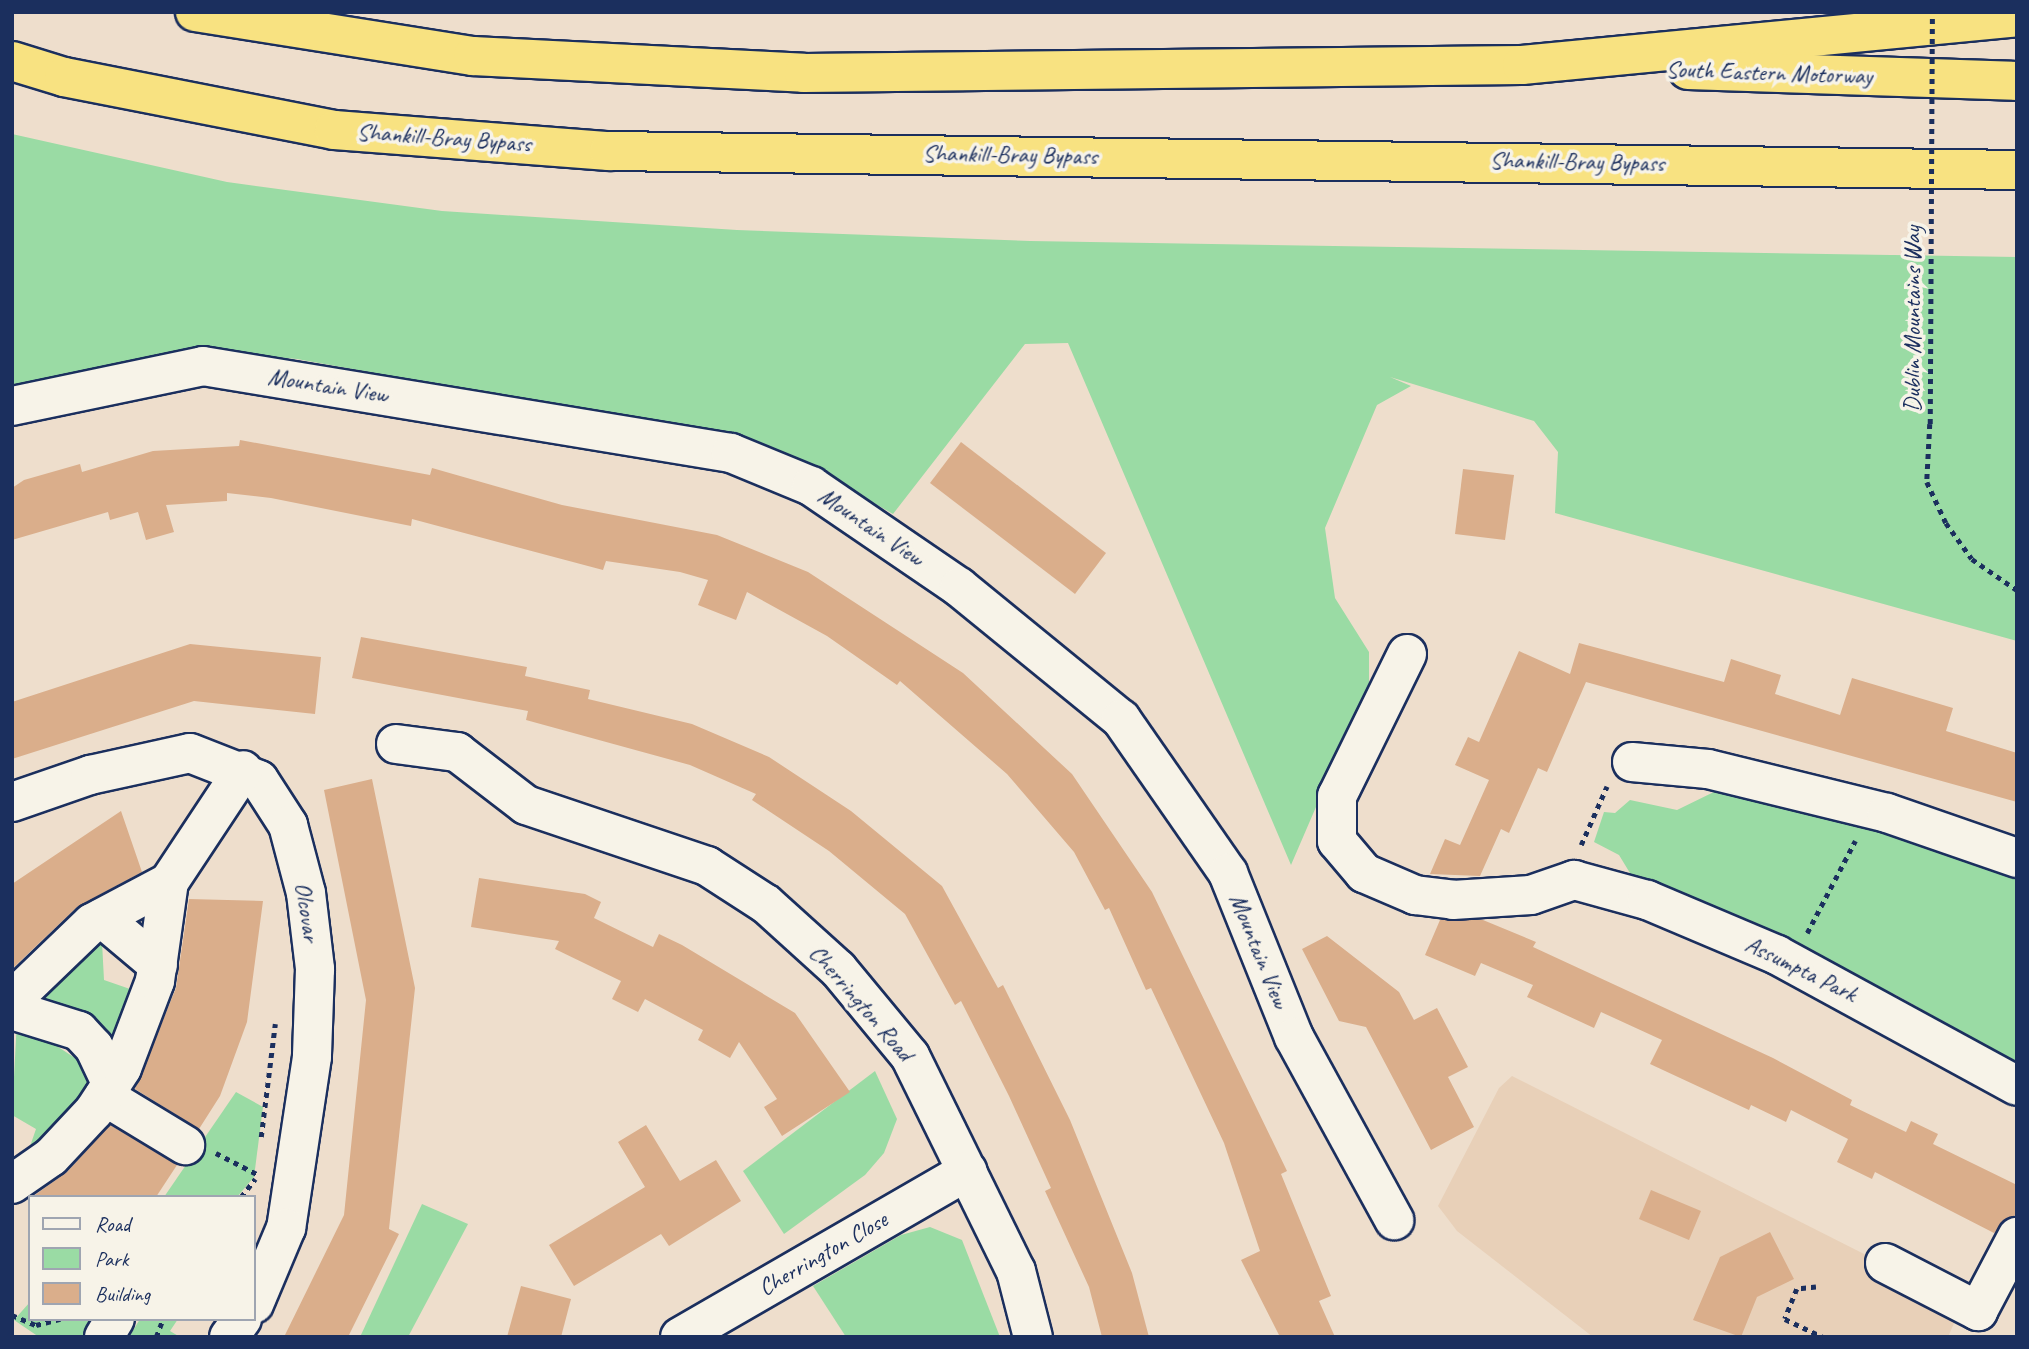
<!DOCTYPE html>
<style>
body{margin:0}
#map{position:relative;width:2029px;height:1349px;overflow:hidden;background:#eedecc;font-family:Caveat,sans-serif}
div>[style]{position:absolute}
.built>*{inset:0;background:#e8d0b8}
.green>*{inset:0;background:#9adba4}
.building>*{inset:0;background:#daae8b}
.path>*{height:4.5px;margin-top:-2.25px;transform-origin:0;background:repeating-linear-gradient(90deg,#1b2f5e 0 5px,transparent 0 10px)}
.roads{filter:drop-shadow(2px 0 #1b2f5e) drop-shadow(-2px 0 #1b2f5e) drop-shadow(0 2px #1b2f5e) drop-shadow(0 -2px #1b2f5e)}
.minor>*{height:38px;margin:-19px;padding:0 19px;transform-origin:19px;border-radius:19px;background:#f7f3e8}
.highway>*{height:38px;margin:-19px;padding:0 19px;transform-origin:19px;border-radius:19px;background:#f8e281}
.path-bridge>*{height:4.5px;margin-top:-2.25px;transform-origin:0;background:repeating-linear-gradient(90deg,#1b2f5e 0 5px,transparent 0 10px)}
span{translate:-50% -50%;white-space:nowrap;text-align:center;line-height:1.15;-webkit-text-stroke:7px #f7f3e8;paint-order:stroke}
.street-label{font-size:24px;color:#1b2f5e}
.frame{position:absolute;inset:0;border:14px solid #1b2f5e;pointer-events:none}
.legend{position:absolute;left:28px;top:1195px;width:228px;height:126px;box-sizing:border-box;background:#f7f3e8;border:2px solid #9fa5b1;margin:0;padding:9px 12px;list-style:none;font-size:21px;color:#1b2f5e}
.legend li{display:flex;align-items:center;gap:14px;height:35px}
.legend b{width:35px;border:2px solid #9fa5b1}
</style>
<div id="map">
<div class="built">
<i style="clip-path:polygon(1512px 1076px,1870px 1257px,1864px 1271px,1955px 1321px,1948px 1337px,1593px 1337px,1457px 1231px,1438px 1206px,1499px 1088px)"></i>
</div>
<div class="green">
<i style="clip-path:polygon(12px 134px,227px 182px,442px 211px,737px 230px,1030px 241px,2017px 257px,2017px 641px,1555px 513px,1558px 452px,1534px 421px,1390px 377px,1411px 386px,1377px 405px,1325px 528px,1335px 598px,1369px 652px,1369px 684px,1291px 865px,1068px 343px,1025px 344px,893px 514px,809px 466px,693px 431px,297px 359px,205px 351px,12px 395px)"></i>
<i style="clip-path:polygon(1722px 788px,2017px 867px,2017px 1063px,1896px 995px,1633px 878px,1619px 855px,1594px 842px,1604px 812px,1615px 813px,1630px 800px,1677px 810px)"></i>
<i style="clip-path:polygon(102px 942px,104px 980px,130px 989px,153px 970px,115px 1066px,26px 1007px)"></i>
<i style="clip-path:polygon(17px 1020px,101px 1075px,106px 1086px,27px 1155px,36px 1129px,12px 1115px)"></i>
<i style="clip-path:polygon(875px 1071px,897px 1119px,884px 1153px,865px 1175px,784px 1234px,743px 1171px)"></i>
<i style="clip-path:polygon(236px 1092px,263px 1107px,254px 1177px,237px 1197px,164px 1197px)"></i>
<i style="clip-path:polygon(422px 1204px,468px 1224px,408px 1337px,360px 1337px)"></i>
<i style="clip-path:polygon(930px 1227px,962px 1240px,1000px 1337px,846px 1337px,813px 1286px,901px 1235px)"></i>
<i style="clip-path:polygon(30px 1302px,30px 1319px,96px 1319px,86px 1337px,39px 1337px,14px 1320px)"></i>
<i style="clip-path:polygon(140px 1319px,178px 1319px,170px 1331px,180px 1337px,129px 1337px)"></i>
</div>
<div class="building">
<i style="clip-path:polygon(240px 440px,430px 475px,432px 468px,562px 505px,717px 535px,808px 572px,963px 673px,1072px 774px,1152px 892px,1287px 1171px,1281px 1174px,1331px 1296px,1319px 1301px,1335px 1337px,1280px 1337px,1241px 1260px,1260px 1251px,1224px 1143px,1151px 988px,1146px 990px,1109px 908px,1105px 910px,1074px 852px,1007px 774px,900px 681px,897px 685px,827px 636px,747px 592px,736px 620px,698px 605px,708px 580px,680px 572px,606px 561px,603px 570px,412px 519px,411px 526px,271px 498px,227px 493px,227px 501px,166px 505px,174px 532px,146px 540px,138px 512px,110px 520px,108px 512px,12px 540px,12px 488px,24px 480px,80px 464px,82px 472px,153px 451px,239px 446px)"></i>
<i style="clip-path:polygon(961px 442px,1106px 553px,1075px 594px,930px 483px)"></i>
<i style="clip-path:polygon(1463px 469px,1514px 475px,1505px 540px,1455px 534px)"></i>
<i style="clip-path:polygon(361px 637px,527px 667px,525px 676px,590px 690px,588px 699px,692px 724px,769px 757px,851px 811px,942px 886px,998px 988px,1003px 985px,1070px 1120px,1132px 1273px,1149px 1337px,1102px 1337px,1089px 1287px,1045px 1191px,1051px 1188px,1009px 1096px,961px 1001px,955px 1005px,905px 914px,829px 851px,752px 800px,756px 794px,690px 765px,526px 720px,528px 711px,352px 678px)"></i>
<i style="clip-path:polygon(1579px 643px,1724px 682px,1731px 659px,1781px 675px,1775px 694px,1840px 715px,1852px 678px,1953px 708px,1946px 731px,2017px 753px,2017px 802px,1586px 682px,1547px 772px,1538px 768px,1509px 833px,1501px 829px,1480px 876px,1430px 874px,1445px 839px,1460px 845px,1489px 780px,1455px 765px,1468px 737px,1479px 742px,1519px 651px,1570px 674px)"></i>
<i style="clip-path:polygon(190px 644px,321px 657px,315px 714px,194px 701px,12px 759px,12px 702px)"></i>
<i style="clip-path:polygon(372px 779px,415px 988px,389px 1229px,399px 1234px,348px 1337px,284px 1337px,344px 1215px,366px 1000px,324px 790px)"></i>
<i style="clip-path:polygon(121px 811px,142px 872px,77px 907px,12px 969px,12px 884px)"></i>
<i style="clip-path:polygon(479px 878px,585px 894px,601px 902px,594px 918px,653px 947px,659px 934px,682px 945px,795px 1013px,850px 1092px,782px 1136px,764px 1107px,777px 1099px,739px 1042px,730px 1058px,698px 1040px,703px 1030px,645px 999px,638px 1012px,612px 999px,621px 981px,555px 949px,559px 941px,471px 927px)"></i>
<i style="clip-path:polygon(189px 899px,263px 901px,247px 1022px,220px 1096px,199px 1129px,135px 1089px,176px 988px)"></i>
<i style="clip-path:polygon(1440px 920px,1483px 920px,1536px 942px,1533px 947px,1773px 1058px,1852px 1100px,1850px 1105px,1906px 1132px,1911px 1121px,1938px 1134px,1933px 1144px,2017px 1185px,2015px 1215px,1994px 1233px,1875px 1172px,1872px 1179px,1837px 1162px,1848px 1139px,1791px 1110px,1786px 1122px,1751px 1105px,1749px 1110px,1650px 1064px,1662px 1040px,1601px 1012px,1594px 1028px,1527px 997px,1533px 985px,1481px 963px,1475px 976px,1425px 955px)"></i>
<i style="clip-path:polygon(1327px 936px,1399px 992px,1414px 1020px,1437px 1008px,1468px 1067px,1448px 1077px,1474px 1127px,1431px 1150px,1366px 1027px,1339px 1021px,1302px 949px)"></i>
<i style="clip-path:polygon(110px 1125px,177px 1165px,156px 1197px,32px 1197px,67px 1172px)"></i>
<i style="clip-path:polygon(646px 1125px,680px 1181px,716px 1160px,741px 1201px,669px 1246px,661px 1234px,574px 1286px,549px 1245px,645px 1187px,618px 1142px)"></i>
<i style="clip-path:polygon(1651px 1190px,1701px 1211px,1689px 1240px,1639px 1219px)"></i>
<i style="clip-path:polygon(1770px 1232px,1794px 1279px,1757px 1297px,1741px 1337px,1693px 1320px,1720px 1257px)"></i>
<i style="clip-path:polygon(521px 1286px,571px 1299px,561px 1337px,507px 1337px)"></i>
</div>
<div class="path">
<i style="left:1930px;top:424px;width:58px;rotate:93deg"></i>
<i style="left:1927px;top:482px;width:45px;rotate:65.1deg"></i>
<i style="left:1946px;top:523px;width:44px;rotate:54.2deg"></i>
<i style="left:1972px;top:559px;width:55px;rotate:34.6deg"></i>
<i style="left:1581px;top:845px;width:64px;rotate:-66.2deg"></i>
<i style="left:1807px;top:933px;width:104px;rotate:-62.4deg"></i>
<i style="left:261px;top:1137px;width:114px;rotate:-82.9deg"></i>
<i style="left:216px;top:1153px;width:46px;rotate:27.1deg"></i>
<i style="left:241px;top:1197px;width:23px;rotate:-52deg"></i>
<i style="left:1816px;top:1287px;width:19px;rotate:174deg"></i>
<i style="left:1797px;top:1289px;width:32px;rotate:112deg"></i>
<i style="left:1785px;top:1319px;width:42px;rotate:25.3deg"></i>
<i style="left:12px;top:1315px;width:26px;rotate:23deg"></i>
<i style="left:36px;top:1325px;width:25px;rotate:-14deg"></i>
<i style="left:156px;top:1337px;width:19px;rotate:-69deg"></i>
</div>
<div class="roads">
<div class="minor">
<i style="left:12px;top:406px;width:195px;rotate:-11.8deg"></i>
<i style="left:203px;top:366px;width:535px;rotate:9.36deg"></i>
<i style="left:731px;top:453px;width:87px;rotate:22.4deg"></i>
<i style="left:811px;top:486px;width:179px;rotate:34.3deg"></i>
<i style="left:959px;top:587px;width:209px;rotate:39.2deg"></i>
<i style="left:1121px;top:719px;width:188px;rotate:55.2deg"></i>
<i style="left:1228px;top:873px;width:177px;rotate:68.1deg"></i>
<i style="left:1294px;top:1037px;width:209px;rotate:61.3deg"></i>
<i style="left:1407px;top:654px;width:158px;rotate:116.2deg"></i>
<i style="left:1337px;top:796px;width:45px;rotate:90deg"></i>
<i style="left:1337px;top:841px;width:42px;rotate:49.8deg"></i>
<i style="left:1364px;top:873px;width:56px;rotate:23.3deg"></i>
<i style="left:1415px;top:895px;width:38px;rotate:7deg"></i>
<i style="left:1453px;top:900px;width:78px;rotate:-3.7deg"></i>
<i style="left:1531px;top:895px;width:46px;rotate:-19.2deg"></i>
<i style="left:1574px;top:880px;width:76px;rotate:15.3deg"></i>
<i style="left:1647px;top:900px;width:141px;rotate:22.9deg"></i>
<i style="left:1777px;top:955px;width:273px;rotate:28.6deg"></i>
<i style="left:396px;top:744px;width:62px;rotate:7.5deg"></i>
<i style="left:457px;top:752px;width:87px;rotate:37.5deg"></i>
<i style="left:526px;top:805px;width:191px;rotate:18.6deg"></i>
<i style="left:707px;top:866px;width:70px;rotate:32.8deg"></i>
<i style="left:766px;top:904px;width:97px;rotate:42.1deg"></i>
<i style="left:838px;top:969px;width:113px;rotate:50.4deg"></i>
<i style="left:910px;top:1056px;width:240px;rotate:63.8deg"></i>
<i style="left:1016px;top:1271px;width:68px;rotate:75.6deg"></i>
<i style="left:1632px;top:762px;width:76px;rotate:5.3deg"></i>
<i style="left:1708px;top:769px;width:184px;rotate:13.8deg"></i>
<i style="left:1887px;top:813px;width:138px;rotate:19.1deg"></i>
<i style="left:12px;top:802px;width:83px;rotate:-19.1deg"></i>
<i style="left:90px;top:775px;width:102px;rotate:-12.4deg"></i>
<i style="left:190px;top:753px;width:74px;rotate:21.4deg"></i>
<i style="left:259px;top:780px;width:54px;rotate:57.2deg"></i>
<i style="left:288px;top:825px;width:70px;rotate:75.2deg"></i>
<i style="left:306px;top:893px;width:77px;rotate:83.2deg"></i>
<i style="left:315px;top:969px;width:88px;rotate:92deg"></i>
<i style="left:312px;top:1057px;width:173px;rotate:98.6deg"></i>
<i style="left:286px;top:1228px;width:82px;rotate:112.8deg"></i>
<i style="left:102px;top:918px;width:73px;rotate:40deg"></i>
<i style="left:12px;top:1000px;width:111px;rotate:-43.9deg"></i>
<i style="left:92px;top:923px;width:87px;rotate:-28deg"></i>
<i style="left:169px;top:882px;width:134px;rotate:-56.5deg"></i>
<i style="left:12px;top:1010px;width:70px;rotate:17.4deg"></i>
<i style="left:79px;top:1031px;width:22px;rotate:47deg"></i>
<i style="left:94px;top:1047px;width:42px;rotate:64.7deg"></i>
<i style="left:104px;top:1096px;width:95px;rotate:31.2deg"></i>
<i style="left:12px;top:1184px;width:47px;rotate:-34.7deg"></i>
<i style="left:51px;top:1157px;width:63px;rotate:-46.9deg"></i>
<i style="left:94px;top:1111px;width:51px;rotate:-56.9deg"></i>
<i style="left:122px;top:1068px;width:93px;rotate:-69.2deg"></i>
<i style="left:155px;top:981px;width:100px;rotate:-82deg"></i>
<i style="left:1885px;top:1263px;width:105px;rotate:27.3deg"></i>
<i style="left:1978px;top:1311px;width:84px;rotate:-62.2deg"></i>
<i style="left:104px;top:1337px;width:21px;rotate:-59deg"></i>
<i style="left:229px;top:1337px;width:22px;rotate:-54deg"></i>
<i style="left:680px;top:1337px;width:332px;rotate:-30deg"></i>
</div>
<div class="highway">
<i style="left:195px;top:12px;width:281px;rotate:9deg"></i>
<i style="left:473px;top:56px;width:331px;rotate:2.9deg"></i>
<i style="left:804px;top:73px;width:718px;rotate:-0.64deg"></i>
<i style="left:1522px;top:65px;width:497px;rotate:-5.5deg"></i>
<i style="left:12px;top:61px;width:54px;rotate:17.1deg"></i>
<i style="left:64px;top:77px;width:275px;rotate:11.1deg"></i>
<i style="left:334px;top:130px;width:276px;rotate:4.4deg"></i>
<i style="left:609px;top:151px;width:1408px;rotate:0.77deg"></i>
<i style="left:1688px;top:70px;width:329px;rotate:1.9deg"></i>
</div>
</div>
<div class="path-bridge">
<i style="left:1930px;top:424px;width:412px;rotate:-89.7deg"></i>
</div>
<div class="street-label">
<span style="left:1769px;top:73px;rotate:2deg">South Eastern Motorway</span>
<span style="left:444px;top:138px;rotate:4deg">Shankill-Bray Bypass</span>
<span style="left:1010px;top:155px;rotate:1deg">Shankill-Bray Bypass</span>
<span style="left:1577px;top:162px;rotate:1deg">Shankill-Bray Bypass</span>
<span style="left:1913px;top:319px;rotate:-90deg">Dublin Mountains Way</span>
<span style="left:328px;top:386px;rotate:9deg">Mountain View</span>
<span style="left:871px;top:527px;rotate:34deg">Mountain View</span>
<span style="left:307px;top:912px;rotate:81deg">Olcovar</span>
<span style="left:1259px;top:951px;rotate:68deg">Mountain View</span>
<span style="left:1801px;top:969px;rotate:26deg">Assumpta Park</span>
<span style="left:861px;top:1003px;rotate:49deg">Cherrington Road</span>
<span style="left:823px;top:1254px;rotate:-30deg">Cherrington Close</span>
</div>
<div class="frame"></div>
<ul class="legend">
<li><b style="height:9px;background:#f7f3e8"></b>Road</li>
<li><b style="height:19px;background:#9adba4"></b>Park</li>
<li><b style="height:19px;background:#daae8b"></b>Building</li>
</ul>
</div>
